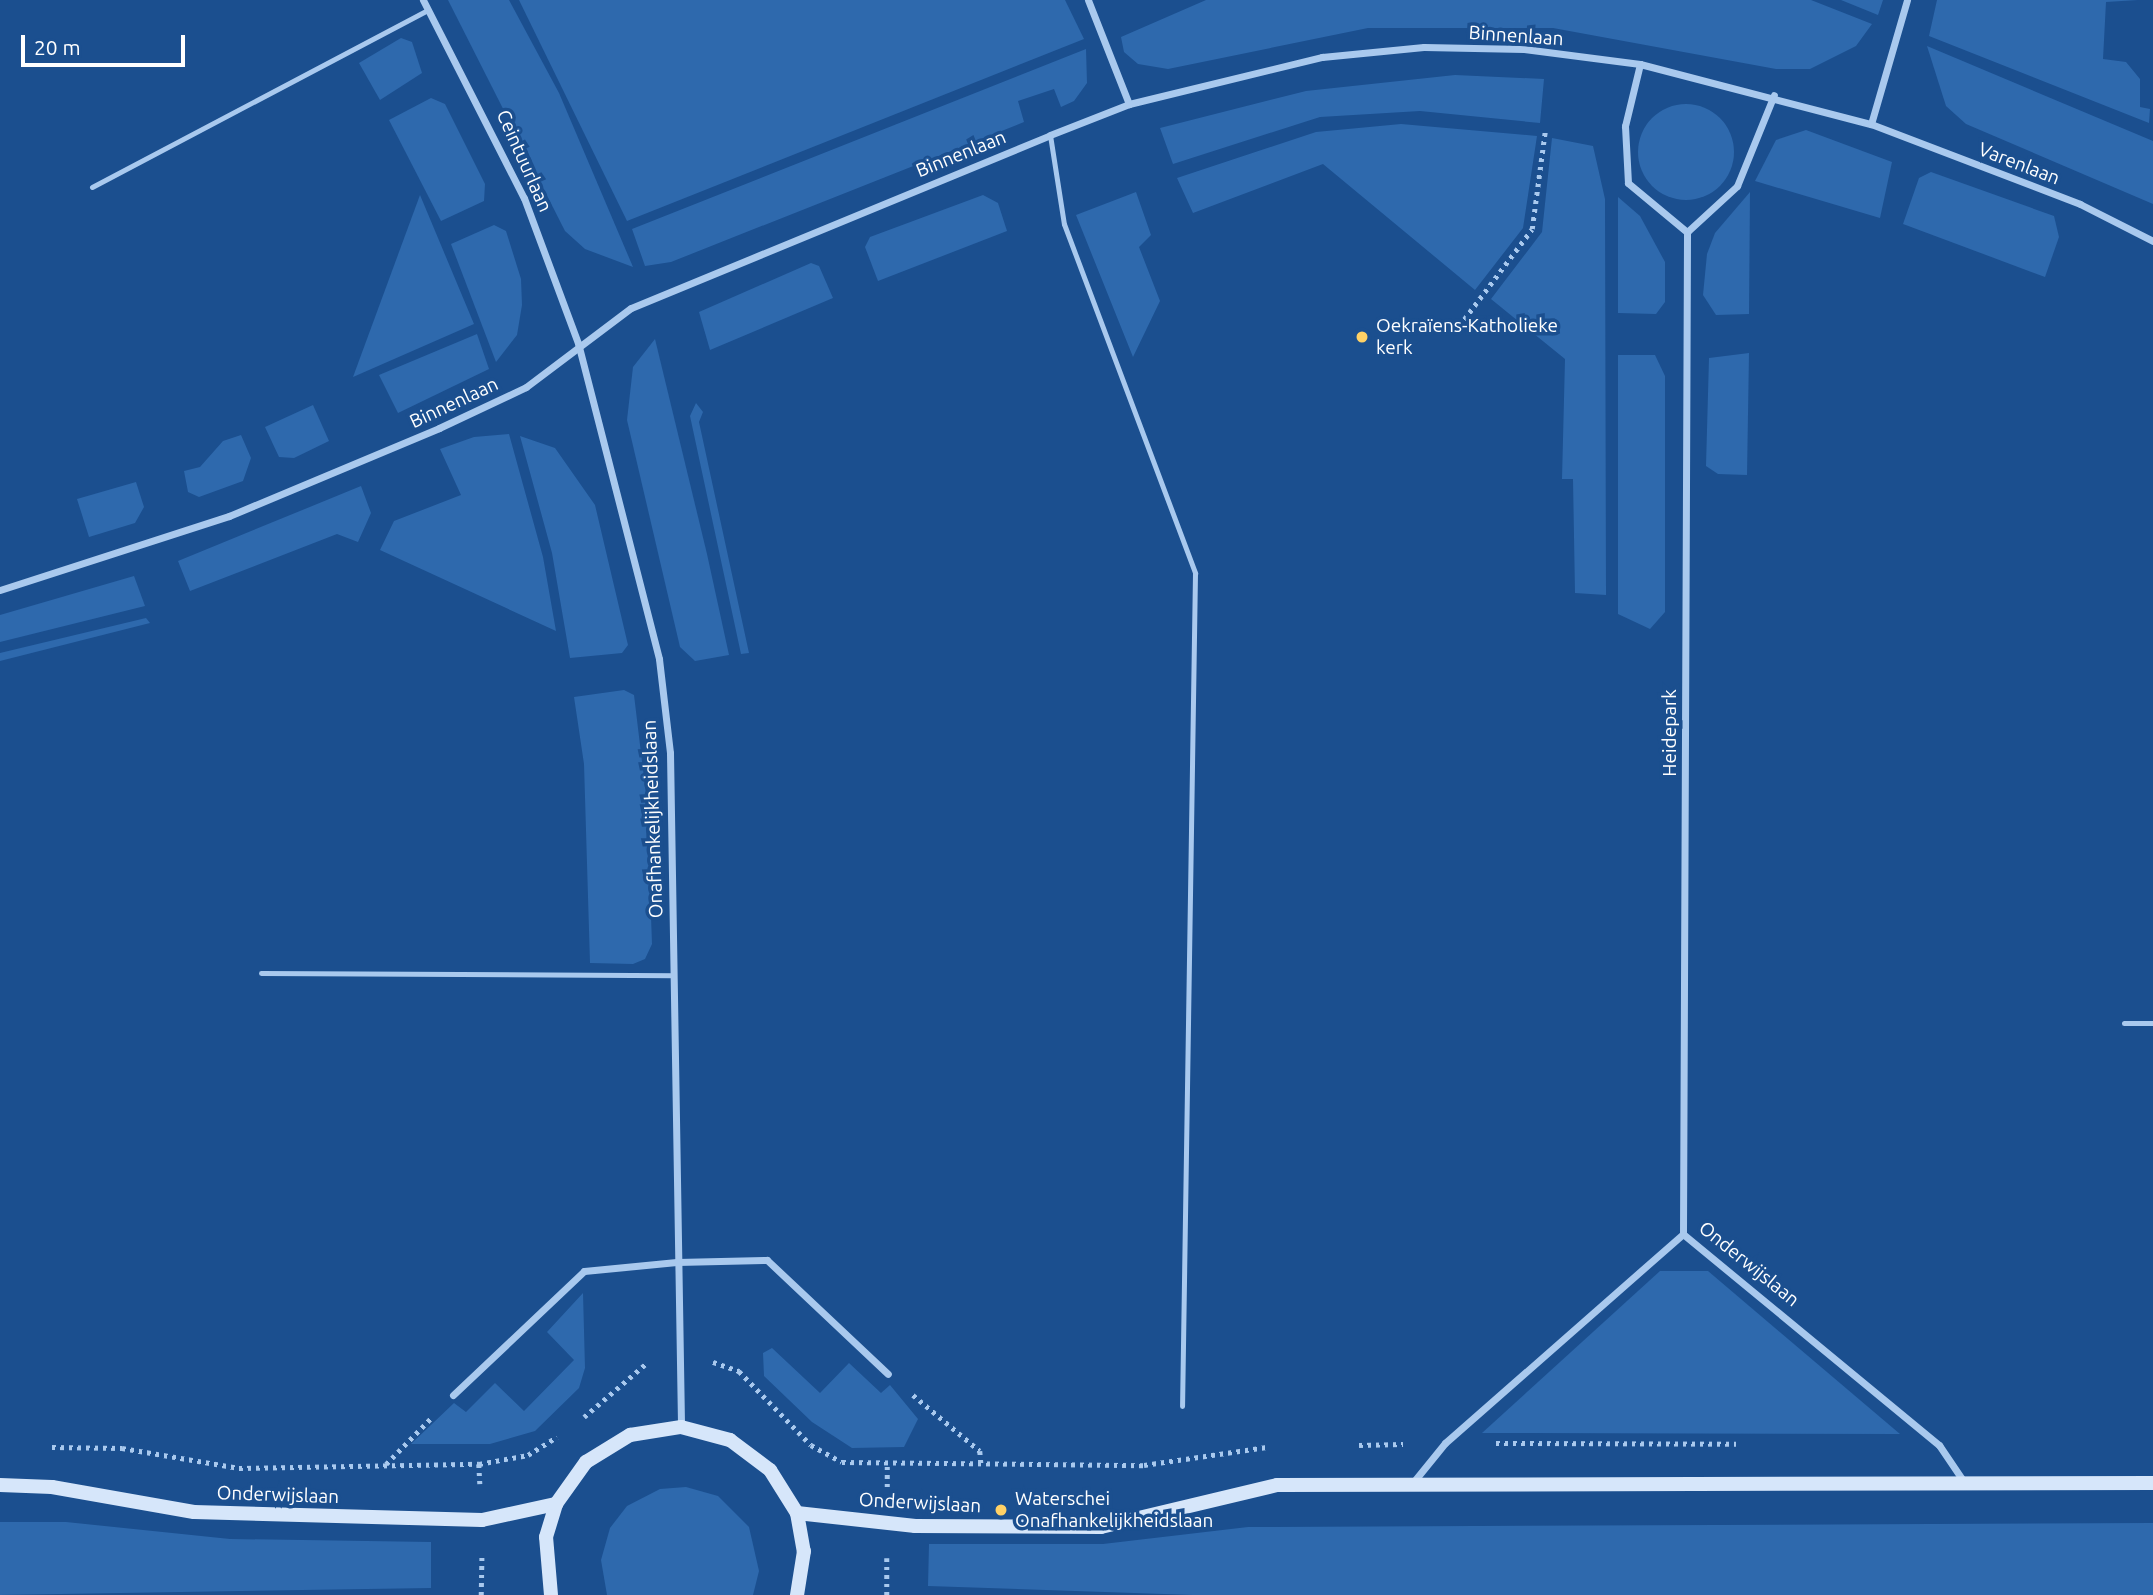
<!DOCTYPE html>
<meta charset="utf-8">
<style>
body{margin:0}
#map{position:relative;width:2153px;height:1595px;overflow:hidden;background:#1b4f8f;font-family:Ubuntu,sans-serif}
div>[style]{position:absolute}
.green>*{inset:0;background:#2e69ad}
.round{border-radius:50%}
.path>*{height:4.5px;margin-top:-2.25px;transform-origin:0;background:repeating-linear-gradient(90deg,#a9c9ee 0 3.5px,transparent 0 8.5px)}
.lane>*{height:5px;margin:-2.5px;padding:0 2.5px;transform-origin:2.5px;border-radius:2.5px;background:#a9c9ee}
.street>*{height:7px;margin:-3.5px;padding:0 3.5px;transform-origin:3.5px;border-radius:3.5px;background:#a9c9ee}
.secondary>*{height:14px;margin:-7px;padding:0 7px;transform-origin:7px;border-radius:7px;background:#d6e6fa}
.dots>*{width:19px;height:19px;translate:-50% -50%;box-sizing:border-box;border:4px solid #1b4f8f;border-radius:50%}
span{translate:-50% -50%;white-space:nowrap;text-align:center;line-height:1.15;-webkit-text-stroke:7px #1b4f8f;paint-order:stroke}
.street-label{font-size:19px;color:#fff}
.poi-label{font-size:19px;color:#fff}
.left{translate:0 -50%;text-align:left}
.scale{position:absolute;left:21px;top:35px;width:164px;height:32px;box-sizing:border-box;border:4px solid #fff;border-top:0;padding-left:9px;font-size:21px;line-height:24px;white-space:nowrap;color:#fff;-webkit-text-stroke:5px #1b4f8f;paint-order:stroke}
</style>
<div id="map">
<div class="green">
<i style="clip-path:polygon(448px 0,509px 0,559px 93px,633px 267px,585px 249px,565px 231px)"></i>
<i style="clip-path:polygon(519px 0,1065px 0,1084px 39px,627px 221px)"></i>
<i style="clip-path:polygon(1206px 0,1811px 0,1872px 24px,1856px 46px,1810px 69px,1776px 69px,1553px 28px,1368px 28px,1168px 69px,1138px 64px,1124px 52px,1121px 37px)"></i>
<i style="clip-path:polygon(1841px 0,1883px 0,1878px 15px)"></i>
<i style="clip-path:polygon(1937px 0,2138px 0,2106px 2px,2103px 59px,2126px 62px,2140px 79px,2140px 107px,2150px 109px,2149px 123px,1929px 36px)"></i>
<i style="clip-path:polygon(401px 38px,412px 42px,422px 73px,380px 100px,359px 63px)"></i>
<i style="clip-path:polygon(1927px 46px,2153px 141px,2153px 204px,1966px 124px,1946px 106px)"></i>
<i style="clip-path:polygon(1086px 49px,1087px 83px,1074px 101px,1061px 107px,1054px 89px,1018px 101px,1024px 122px,671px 262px,645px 266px,632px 229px)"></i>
<i style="clip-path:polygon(1455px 75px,1544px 79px,1540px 123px,1420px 111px,1320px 117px,1173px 164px,1160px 128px,1306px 91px)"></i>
<i style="clip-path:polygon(431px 98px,445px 104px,485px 184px,484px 201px,441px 221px,389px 120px)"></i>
<i class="round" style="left:1638px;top:104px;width:96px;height:96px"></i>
<i style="clip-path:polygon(1401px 124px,1537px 136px,1523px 228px,1475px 290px,1323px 164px,1193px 213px,1177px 178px,1316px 132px)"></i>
<i style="clip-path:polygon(1806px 130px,1892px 162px,1880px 218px,1755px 181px,1776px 140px)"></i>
<i style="clip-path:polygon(1552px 138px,1593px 146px,1605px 199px,1606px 595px,1575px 593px,1573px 479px,1562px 479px,1565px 359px,1491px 299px,1542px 232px)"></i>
<i style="clip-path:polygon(1931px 172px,2054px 216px,2059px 237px,2045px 277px,1903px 224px,1919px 178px)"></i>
<i style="clip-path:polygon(1136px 192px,1151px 235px,1139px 247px,1160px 301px,1133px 357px,1076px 215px)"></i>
<i style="clip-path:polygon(1750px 192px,1749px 314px,1716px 315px,1703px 295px,1707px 254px,1715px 233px)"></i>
<i style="clip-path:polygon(420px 195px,474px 324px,353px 377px)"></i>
<i style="clip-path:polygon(983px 195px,998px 203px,1007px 231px,878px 281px,865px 247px,870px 237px)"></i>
<i style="clip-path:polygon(1618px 197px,1640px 216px,1665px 262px,1665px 302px,1656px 314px,1618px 313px)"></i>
<i style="clip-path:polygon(494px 225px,506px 231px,521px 279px,522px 305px,517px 335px,496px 362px,451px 244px)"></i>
<i style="clip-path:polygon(811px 263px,819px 266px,833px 298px,710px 350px,699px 312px)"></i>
<i style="clip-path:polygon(477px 334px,489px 369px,398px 413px,379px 375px)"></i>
<i style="clip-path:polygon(655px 339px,707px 554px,729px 655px,695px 661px,680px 647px,627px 420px,633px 367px)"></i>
<i style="clip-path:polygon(1749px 353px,1747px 475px,1718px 474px,1706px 466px,1709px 358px)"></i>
<i style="clip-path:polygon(1618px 355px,1655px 355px,1665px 376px,1665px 612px,1650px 629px,1618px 614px)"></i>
<i style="clip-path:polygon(696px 403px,703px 412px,699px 422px,749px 653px,741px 654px,690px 416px)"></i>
<i style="clip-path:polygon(313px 405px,329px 441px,294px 458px,279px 457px,265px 427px)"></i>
<i style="clip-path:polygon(509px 434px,543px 557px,556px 631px,380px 550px,394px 521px,461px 495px,440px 449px,474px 437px)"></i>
<i style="clip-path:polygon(241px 435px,251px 458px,243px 481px,199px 497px,188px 492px,184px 471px,200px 467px,223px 441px)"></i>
<i style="clip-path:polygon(520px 436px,555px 448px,595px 505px,628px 645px,622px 653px,570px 658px,552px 553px)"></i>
<i style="clip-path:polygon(136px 482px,144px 507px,135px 523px,89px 537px,77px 499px)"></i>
<i style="clip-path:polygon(361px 486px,371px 513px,358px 542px,337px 534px,190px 591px,178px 561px)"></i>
<i style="clip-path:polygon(134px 576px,145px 606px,0 642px,0 615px)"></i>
<i style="clip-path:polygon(146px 618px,150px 623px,0 661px,0 653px)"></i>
<i style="clip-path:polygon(624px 690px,634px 695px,647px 803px,652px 944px,645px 959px,633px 964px,590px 963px,584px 764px,574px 697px)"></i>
<i style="clip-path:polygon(1660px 1271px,1708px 1271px,1900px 1434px,1482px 1433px)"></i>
<i style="clip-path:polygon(583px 1293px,585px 1368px,579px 1388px,535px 1431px,490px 1444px,411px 1444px,454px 1403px,466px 1412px,495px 1383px,524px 1411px,574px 1360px,547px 1332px)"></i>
<i style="clip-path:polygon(772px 1348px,820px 1393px,849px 1363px,881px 1393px,890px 1385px,918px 1419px,904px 1447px,852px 1448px,812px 1422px,764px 1376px,763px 1353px)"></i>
<i style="clip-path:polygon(686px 1487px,718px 1496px,749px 1527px,759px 1571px,753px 1595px,607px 1595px,601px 1560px,610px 1528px,627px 1506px,660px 1489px)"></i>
<i style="clip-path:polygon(0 1522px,66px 1522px,230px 1539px,431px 1542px,431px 1588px,0 1595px)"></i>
<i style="clip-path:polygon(2153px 1523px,2153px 1595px,1193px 1595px,928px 1586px,929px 1544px,1103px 1544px,1248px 1527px)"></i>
</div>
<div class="path">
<i style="left:1459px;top:326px;width:121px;rotate:-53deg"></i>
<i style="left:1532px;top:229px;width:99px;rotate:-82.4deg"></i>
<i style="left:713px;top:1362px;width:28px;rotate:19deg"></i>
<i style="left:739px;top:1371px;width:103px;rotate:45.8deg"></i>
<i style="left:811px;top:1445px;width:35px;rotate:29deg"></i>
<i style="left:842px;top:1462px;width:302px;rotate:0.6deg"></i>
<i style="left:1144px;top:1465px;width:124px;rotate:-8.3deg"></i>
<i style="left:913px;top:1395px;width:87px;rotate:39.9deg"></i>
<i style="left:980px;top:1451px;width:12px;rotate:85deg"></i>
<i style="left:584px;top:1417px;width:84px;rotate:-40.7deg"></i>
<i style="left:1496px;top:1443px;width:240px;rotate:0.2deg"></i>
<i style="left:1359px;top:1445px;width:44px;rotate:-1.3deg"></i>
<i style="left:52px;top:1447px;width:70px;rotate:0.8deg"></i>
<i style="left:122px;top:1448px;width:119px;rotate:9.7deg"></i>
<i style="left:239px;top:1468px;width:240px;rotate:-1deg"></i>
<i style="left:479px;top:1464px;width:50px;rotate:-10.4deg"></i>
<i style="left:528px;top:1455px;width:34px;rotate:-32deg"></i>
<i style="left:386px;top:1464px;width:64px;rotate:-45.6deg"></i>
<i style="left:479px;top:1464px;width:20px;rotate:87deg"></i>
<i style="left:887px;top:1487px;width:24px;rotate:-90deg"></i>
<i style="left:887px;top:1558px;width:37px;rotate:90deg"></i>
<i style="left:481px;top:1595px;width:39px;rotate:-89deg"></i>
</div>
<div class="lane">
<i style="left:1050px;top:135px;width:90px;rotate:81.1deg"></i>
<i style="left:1064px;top:224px;width:373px;rotate:69.4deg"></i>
<i style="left:1195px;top:573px;width:833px;rotate:90.89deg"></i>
<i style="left:92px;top:187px;width:380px;rotate:-27.8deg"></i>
<i style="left:261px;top:973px;width:413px;rotate:0.3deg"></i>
<i style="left:2124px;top:1023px;width:29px"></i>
</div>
<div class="street">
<i style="left:423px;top:0;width:222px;rotate:63deg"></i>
<i style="left:524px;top:198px;width:155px;rotate:69.6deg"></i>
<i style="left:578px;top:343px;width:326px;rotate:75.6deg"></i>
<i style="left:659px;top:659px;width:95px;rotate:83.3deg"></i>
<i style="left:670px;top:753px;width:674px;rotate:89.06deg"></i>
<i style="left:1088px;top:0;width:112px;rotate:68.5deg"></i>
<i style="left:1640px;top:64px;width:64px;rotate:103.6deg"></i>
<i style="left:1625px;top:126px;width:57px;rotate:87deg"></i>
<i style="left:1628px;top:183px;width:77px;rotate:39.7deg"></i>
<i style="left:1871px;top:124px;width:129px;rotate:-73.8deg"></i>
<i style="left:0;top:590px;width:241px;rotate:-17.9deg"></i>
<i style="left:229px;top:516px;width:228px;rotate:-22.7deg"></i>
<i style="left:439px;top:428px;width:96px;rotate:-25.2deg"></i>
<i style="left:526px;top:387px;width:131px;rotate:-37deg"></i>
<i style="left:631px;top:308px;width:453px;rotate:-22.4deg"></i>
<i style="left:1050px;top:135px;width:85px;rotate:-21.4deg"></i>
<i style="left:1129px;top:104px;width:199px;rotate:-13.7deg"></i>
<i style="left:1322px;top:57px;width:102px;rotate:-5.6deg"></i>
<i style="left:1424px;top:47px;width:100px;rotate:1.1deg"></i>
<i style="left:1524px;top:49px;width:117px;rotate:7.4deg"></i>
<i style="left:1640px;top:64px;width:239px;rotate:14.6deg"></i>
<i style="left:1871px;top:124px;width:224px;rotate:20.9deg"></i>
<i style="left:2080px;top:204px;width:82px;rotate:26.9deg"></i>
<i style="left:1683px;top:1234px;width:1002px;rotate:-89.77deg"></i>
<i style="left:1687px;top:232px;width:68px;rotate:-42.6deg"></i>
<i style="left:1737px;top:186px;width:98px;rotate:-67.9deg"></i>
<i style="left:453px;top:1395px;width:180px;rotate:-43.4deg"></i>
<i style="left:584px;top:1271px;width:93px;rotate:-5.5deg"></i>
<i style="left:677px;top:1262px;width:90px;rotate:-1.3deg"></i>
<i style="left:767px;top:1260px;width:166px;rotate:43.3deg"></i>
<i style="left:1415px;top:1480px;width:48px;rotate:-51deg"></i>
<i style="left:1445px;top:1443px;width:317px;rotate:-41.3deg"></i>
<i style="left:1683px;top:1234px;width:332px;rotate:39.5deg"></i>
<i style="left:1939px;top:1445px;width:45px;rotate:56deg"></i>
</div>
<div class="secondary">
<i style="left:0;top:1485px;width:52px;rotate:2.2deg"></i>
<i style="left:52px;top:1487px;width:144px;rotate:10deg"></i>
<i style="left:194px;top:1512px;width:288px;rotate:1.6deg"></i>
<i style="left:482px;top:1520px;width:76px;rotate:-12.2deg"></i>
<i style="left:797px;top:1513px;width:119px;rotate:6.3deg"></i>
<i style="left:915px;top:1526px;width:186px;rotate:0.3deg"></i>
<i style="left:1101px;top:1527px;width:181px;rotate:-13.4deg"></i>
<i style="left:1277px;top:1485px;width:876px;rotate:-0.13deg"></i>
<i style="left:551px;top:1595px;width:58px;rotate:-94.9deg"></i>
<i style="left:546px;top:1537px;width:34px;rotate:-73deg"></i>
<i style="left:556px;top:1504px;width:52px;rotate:-54.5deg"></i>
<i style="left:586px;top:1462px;width:52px;rotate:-31.5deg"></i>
<i style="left:630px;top:1435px;width:52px;rotate:-8.9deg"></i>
<i style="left:681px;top:1427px;width:51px;rotate:14.9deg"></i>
<i style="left:730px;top:1440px;width:50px;rotate:36.9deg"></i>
<i style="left:770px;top:1470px;width:51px;rotate:57.9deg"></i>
<i style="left:797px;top:1513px;width:39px;rotate:80deg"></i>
<i style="left:804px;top:1551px;width:45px;rotate:99deg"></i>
</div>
<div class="dots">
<i style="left:1362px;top:337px;background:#ffd166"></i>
<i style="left:1001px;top:1510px;background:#ffd166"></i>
</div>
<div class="street-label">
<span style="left:1516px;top:36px;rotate:4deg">Binnenlaan</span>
<span style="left:961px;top:154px;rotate:-22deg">Binnenlaan</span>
<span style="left:524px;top:161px;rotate:66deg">Ceintuurlaan</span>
<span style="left:2019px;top:164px;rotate:21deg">Varenlaan</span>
<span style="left:454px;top:403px;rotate:-25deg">Binnenlaan</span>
<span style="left:1670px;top:733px;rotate:-90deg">Heidepark</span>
<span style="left:653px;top:819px;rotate:-92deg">Onafhankelijkheidslaan</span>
<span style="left:1749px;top:1264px;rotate:39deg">Onderwijslaan</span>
<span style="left:278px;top:1495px;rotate:2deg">Onderwijslaan</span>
<span style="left:920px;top:1503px;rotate:3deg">Onderwijslaan</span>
</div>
<div class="poi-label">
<span class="left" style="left:1376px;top:337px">Oekraïens-Katholieke<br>kerk</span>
<span class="left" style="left:1015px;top:1510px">Waterschei<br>Onafhankelijkheidslaan</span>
</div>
<div class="scale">20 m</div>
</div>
